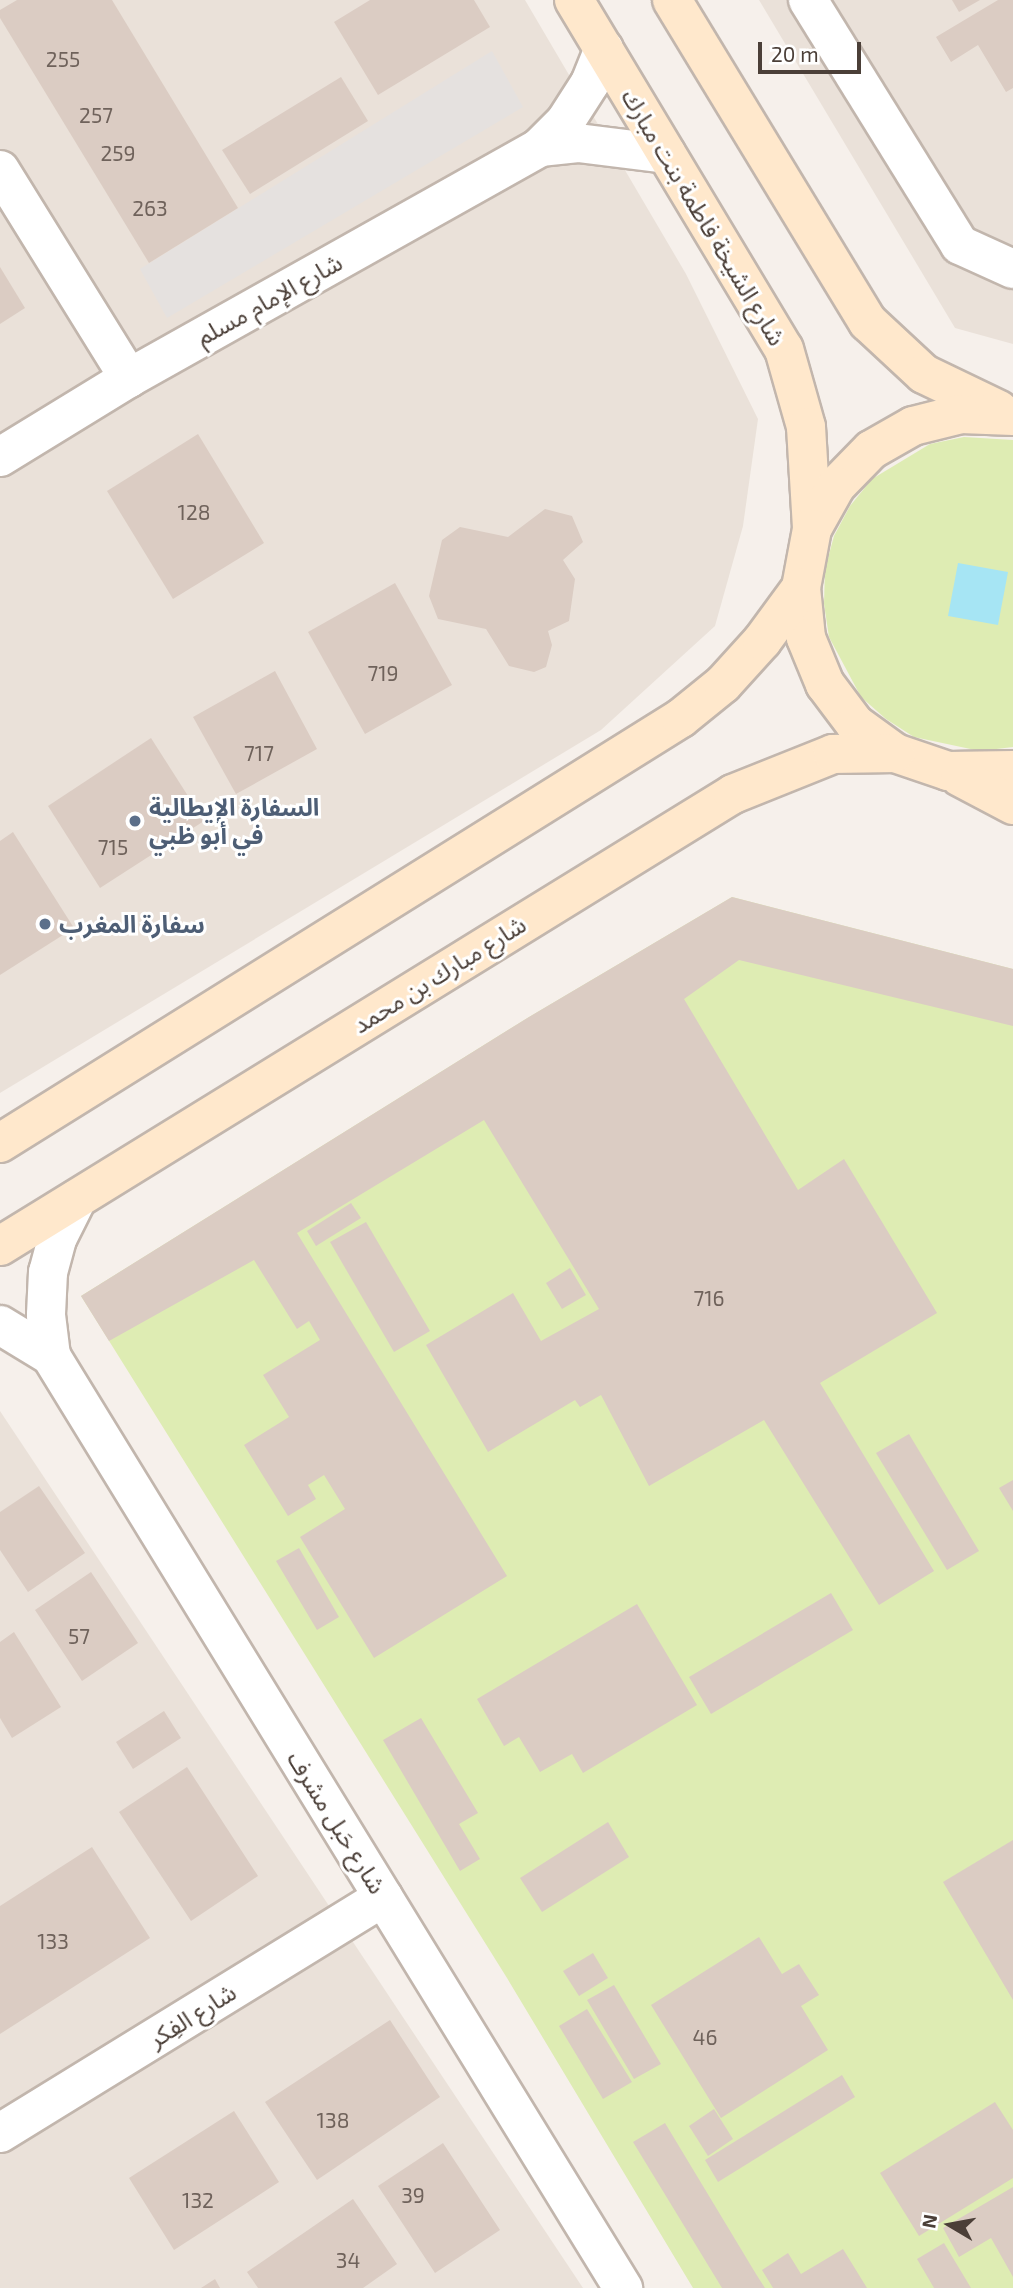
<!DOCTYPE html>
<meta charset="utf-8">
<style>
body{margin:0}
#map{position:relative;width:1013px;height:2288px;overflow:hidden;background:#f6f0eb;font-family:"Exo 2","Noto Sans Arabic",sans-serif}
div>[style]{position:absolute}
.residential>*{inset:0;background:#eae1d9}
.green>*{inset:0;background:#deecb3}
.parking>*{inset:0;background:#e5e1df}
.water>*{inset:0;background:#a6e5f4}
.building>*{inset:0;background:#dbccc3}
.roads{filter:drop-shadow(2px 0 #c2b6ad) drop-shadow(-2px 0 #c2b6ad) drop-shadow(0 2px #c2b6ad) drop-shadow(0 -2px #c2b6ad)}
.minor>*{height:38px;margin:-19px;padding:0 19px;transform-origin:19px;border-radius:19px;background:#fff}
.secondary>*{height:38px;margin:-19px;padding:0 19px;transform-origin:19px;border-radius:19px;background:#ffe8cc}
.dots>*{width:19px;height:19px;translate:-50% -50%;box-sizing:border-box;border:4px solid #fff;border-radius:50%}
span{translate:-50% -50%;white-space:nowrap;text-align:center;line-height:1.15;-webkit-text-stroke:6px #fff;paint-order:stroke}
.number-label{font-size:21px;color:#6f625b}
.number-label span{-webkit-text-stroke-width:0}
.street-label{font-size:24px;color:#4b3f38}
.service-label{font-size:24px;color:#4e5e75;font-weight:700}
.left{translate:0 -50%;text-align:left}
.north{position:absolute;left:915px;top:2190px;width:70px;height:70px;-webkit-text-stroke:5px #fff;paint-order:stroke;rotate:280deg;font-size:19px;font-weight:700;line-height:28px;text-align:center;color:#4b3f38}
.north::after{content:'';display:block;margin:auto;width:24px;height:32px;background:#4b3f38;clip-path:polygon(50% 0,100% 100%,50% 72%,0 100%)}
.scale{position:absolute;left:758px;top:42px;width:103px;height:32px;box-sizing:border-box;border:4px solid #4b3f38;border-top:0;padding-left:9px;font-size:21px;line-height:24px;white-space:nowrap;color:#4b3f38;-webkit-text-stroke:5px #fff;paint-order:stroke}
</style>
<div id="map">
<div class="residential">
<i style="clip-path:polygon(0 0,525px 0,686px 274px,758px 419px,743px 526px,715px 626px,601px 730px,0 1093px)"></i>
<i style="clip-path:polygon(759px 0,1013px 0,1013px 344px,955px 328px)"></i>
<i style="clip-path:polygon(0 1411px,583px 2288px,0 2288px)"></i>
</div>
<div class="green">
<i style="clip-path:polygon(964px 437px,1013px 440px,1013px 747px,980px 751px,914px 737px,886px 719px,861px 697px,829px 637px,824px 604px,825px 569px,834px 536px,850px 506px,872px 479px,930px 444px)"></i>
<i style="clip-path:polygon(732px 897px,1013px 969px,1013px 2288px,693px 2288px,507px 1978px,81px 1296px,529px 1017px)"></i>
</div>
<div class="parking">
<i style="clip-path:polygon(492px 51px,523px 107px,167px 318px,140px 269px)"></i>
</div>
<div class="water">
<i style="clip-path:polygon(958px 563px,1008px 572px,998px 625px,948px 616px)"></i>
</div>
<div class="building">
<i style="clip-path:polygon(17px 0,112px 0,238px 208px,149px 263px,0 18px,0 10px)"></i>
<i style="clip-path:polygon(370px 0,474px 0,490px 27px,378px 95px,334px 22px)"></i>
<i style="clip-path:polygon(952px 0,980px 0,959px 12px)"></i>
<i style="clip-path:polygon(998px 0,1013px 0,1013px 88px,1006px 92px,978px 45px,951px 62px,936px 37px)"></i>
<i style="clip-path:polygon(341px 77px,368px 121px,250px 194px,222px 150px)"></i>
<i style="clip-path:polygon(0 267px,25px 308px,0 324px)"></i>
<i style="clip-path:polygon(198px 434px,264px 543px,173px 599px,107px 491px)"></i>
<i style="clip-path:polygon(545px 509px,572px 516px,583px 542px,563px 560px,575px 579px,569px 621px,548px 631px,552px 645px,546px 667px,534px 672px,509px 666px,486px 629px,438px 619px,429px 596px,442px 540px,460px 527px,508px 537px)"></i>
<i style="clip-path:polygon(395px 583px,452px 685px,365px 734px,308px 632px)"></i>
<i style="clip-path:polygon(275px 671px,317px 749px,236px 794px,193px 717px)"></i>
<i style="clip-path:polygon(151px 738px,204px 821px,100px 888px,48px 806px)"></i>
<i style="clip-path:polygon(13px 832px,74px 928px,0 975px,0 841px)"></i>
<i style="clip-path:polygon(732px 897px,1013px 969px,1013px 1026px,739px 960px,684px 999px,798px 1190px,844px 1159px,937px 1313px,820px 1383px,934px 1571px,879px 1605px,764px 1420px,649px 1486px,601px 1395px,580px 1407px,575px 1400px,488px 1452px,426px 1345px,513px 1293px,541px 1341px,599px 1309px,484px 1120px,297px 1233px,507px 1576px,374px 1658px,300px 1537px,345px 1509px,324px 1475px,308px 1485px,316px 1499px,288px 1516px,244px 1445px,289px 1417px,263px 1375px,320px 1340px,309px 1321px,297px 1329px,254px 1260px,109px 1341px,81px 1296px,529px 1017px)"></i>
<i style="clip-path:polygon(351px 1203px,361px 1218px,316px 1246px,307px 1231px)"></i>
<i style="clip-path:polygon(366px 1222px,430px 1331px,394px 1352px,330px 1242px)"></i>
<i style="clip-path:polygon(570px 1268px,586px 1295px,562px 1309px,546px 1283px)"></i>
<i style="clip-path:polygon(909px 1434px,979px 1551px,947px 1570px,876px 1453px)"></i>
<i style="clip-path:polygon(1013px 1480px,1013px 1511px,999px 1488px)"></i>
<i style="clip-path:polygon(39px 1486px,85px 1553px,28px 1592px,0 1550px,0 1512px)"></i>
<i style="clip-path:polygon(299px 1548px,339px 1617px,317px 1630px,276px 1561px)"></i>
<i style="clip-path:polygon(91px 1572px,138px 1643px,82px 1681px,35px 1610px)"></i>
<i style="clip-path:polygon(831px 1593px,853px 1630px,711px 1714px,689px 1677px)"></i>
<i style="clip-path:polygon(637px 1604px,697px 1705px,583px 1773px,572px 1754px,540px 1772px,519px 1737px,504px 1746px,477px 1699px)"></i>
<i style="clip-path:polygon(14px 1632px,61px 1707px,12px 1738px,0 1718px,0 1642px)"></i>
<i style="clip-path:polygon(164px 1711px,181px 1738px,133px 1769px,116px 1742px)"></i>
<i style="clip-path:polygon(421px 1718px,478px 1813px,459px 1824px,480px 1859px,460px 1871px,383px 1740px)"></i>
<i style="clip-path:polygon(187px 1767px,258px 1876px,191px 1921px,119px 1812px)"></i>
<i style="clip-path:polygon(608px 1822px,629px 1857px,542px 1912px,520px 1878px)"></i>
<i style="clip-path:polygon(1013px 1840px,1013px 2000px,943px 1882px)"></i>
<i style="clip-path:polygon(92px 1847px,150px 1938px,0 2034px,0 1906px)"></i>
<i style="clip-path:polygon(759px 1937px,782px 1974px,799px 1964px,819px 1995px,801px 2006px,828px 2050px,721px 2118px,651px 2005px)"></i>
<i style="clip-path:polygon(593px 1953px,608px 1978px,579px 1996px,563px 1971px)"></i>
<i style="clip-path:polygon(614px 1985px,661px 2064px,634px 2079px,587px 2000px)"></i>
<i style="clip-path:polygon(587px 2009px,632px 2082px,603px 2099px,559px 2026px)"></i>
<i style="clip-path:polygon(390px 2020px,440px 2097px,317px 2180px,265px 2102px)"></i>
<i style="clip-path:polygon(842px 2075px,855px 2097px,718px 2182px,705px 2160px)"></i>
<i style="clip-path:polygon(995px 2102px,1013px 2130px,1013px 2178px,919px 2236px,880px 2173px)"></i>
<i style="clip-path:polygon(714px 2109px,733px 2139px,708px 2156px,689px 2126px)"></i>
<i style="clip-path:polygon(234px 2111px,279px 2182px,174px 2250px,129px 2178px)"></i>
<i style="clip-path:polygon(665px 2123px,756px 2274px,765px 2288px,722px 2288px,633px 2142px)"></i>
<i style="clip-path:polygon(443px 2143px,500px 2230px,435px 2273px,378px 2186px)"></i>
<i style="clip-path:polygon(1013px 2187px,1013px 2277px,991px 2238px,959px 2257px,943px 2228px)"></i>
<i style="clip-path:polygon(353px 2199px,397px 2264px,363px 2288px,258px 2288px,247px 2272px)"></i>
<i style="clip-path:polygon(944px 2243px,971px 2288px,934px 2288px,917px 2259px)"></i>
<i style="clip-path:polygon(843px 2249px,867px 2288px,773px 2288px,762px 2270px,788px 2253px,801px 2274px)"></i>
<i style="clip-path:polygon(215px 2279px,220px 2288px,201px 2288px)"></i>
</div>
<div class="roads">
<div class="minor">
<i style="left:808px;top:0;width:288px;rotate:58.2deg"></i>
<i style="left:960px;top:245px;width:58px;rotate:24.4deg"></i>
<i style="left:540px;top:147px;width:38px;rotate:-6deg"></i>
<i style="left:578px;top:143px;width:89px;rotate:7.1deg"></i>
<i style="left:0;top:170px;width:245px;rotate:58.2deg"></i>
<i style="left:0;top:457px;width:151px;rotate:-31.5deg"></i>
<i style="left:129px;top:378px;width:471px;rotate:-29.3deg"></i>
<i style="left:540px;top:147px;width:35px;rotate:-45deg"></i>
<i style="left:565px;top:122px;width:46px;rotate:-57.3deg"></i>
<i style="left:590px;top:83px;width:37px;rotate:-68deg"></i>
<i style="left:77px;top:1199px;width:45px;rotate:116.6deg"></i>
<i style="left:57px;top:1239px;width:34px;rotate:105deg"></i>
<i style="left:48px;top:1272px;width:43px;rotate:92.7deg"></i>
<i style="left:46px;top:1315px;width:41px;rotate:83deg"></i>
<i style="left:51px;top:1356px;width:1094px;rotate:58.46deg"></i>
<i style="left:0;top:1325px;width:60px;rotate:31.3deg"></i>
<i style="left:0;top:2133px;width:450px;rotate:-31.6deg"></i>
</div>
<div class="secondary">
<i style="left:574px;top:0;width:407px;rotate:59deg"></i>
<i style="left:784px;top:349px;width:81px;rotate:74.2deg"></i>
<i style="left:806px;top:427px;width:102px;rotate:86.6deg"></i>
<i style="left:672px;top:0;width:377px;rotate:58.7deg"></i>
<i style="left:868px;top:322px;width:76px;rotate:42.9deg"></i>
<i style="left:924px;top:374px;width:83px;rotate:25.6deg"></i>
<i style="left:1013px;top:416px;width:52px;rotate:-177.8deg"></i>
<i style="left:961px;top:414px;width:49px;rotate:166deg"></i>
<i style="left:913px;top:426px;width:48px;rotate:150.3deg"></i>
<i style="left:871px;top:450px;width:50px;rotate:134.2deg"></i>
<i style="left:836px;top:486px;width:49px;rotate:119.2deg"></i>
<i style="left:812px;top:529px;width:60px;rotate:100.6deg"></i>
<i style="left:801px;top:588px;width:50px;rotate:84.3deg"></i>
<i style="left:806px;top:638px;width:50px;rotate:67.6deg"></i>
<i style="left:825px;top:684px;width:50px;rotate:53.1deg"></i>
<i style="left:855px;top:724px;width:49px;rotate:35.9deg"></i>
<i style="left:895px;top:753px;width:56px;rotate:18.8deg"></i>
<i style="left:948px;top:771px;width:65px;rotate:-0.9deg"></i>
<i style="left:960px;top:777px;width:60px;rotate:27.8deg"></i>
<i style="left:0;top:1143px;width:803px;rotate:-31.97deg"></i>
<i style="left:681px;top:718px;width:54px;rotate:-39deg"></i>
<i style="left:723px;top:684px;width:58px;rotate:-47.8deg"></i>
<i style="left:762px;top:641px;width:66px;rotate:-53.7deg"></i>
<i style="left:0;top:1246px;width:861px;rotate:-31.66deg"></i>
<i style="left:733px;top:794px;width:108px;rotate:-21.8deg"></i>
<i style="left:833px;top:754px;width:62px;rotate:-0.9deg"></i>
</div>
</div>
<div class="dots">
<i style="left:135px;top:821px;background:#5c6f8a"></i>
<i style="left:45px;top:924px;background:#5c6f8a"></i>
</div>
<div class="number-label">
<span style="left:63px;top:59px">255</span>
<span style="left:96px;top:115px">257</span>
<span style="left:118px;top:153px">259</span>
<span style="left:150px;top:208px">263</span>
<span style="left:194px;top:512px">128</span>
<span style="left:383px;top:673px">719</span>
<span style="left:259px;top:753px">717</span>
<span style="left:113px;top:847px">715</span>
<span style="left:709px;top:1298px">716</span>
<span style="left:79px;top:1636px">57</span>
<span style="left:53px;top:1941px">133</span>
<span style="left:705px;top:2037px">46</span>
<span style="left:333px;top:2120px">138</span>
<span style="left:413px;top:2195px">39</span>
<span style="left:198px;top:2200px">132</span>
<span style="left:348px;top:2260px">34</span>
</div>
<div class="street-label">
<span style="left:704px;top:217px;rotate:59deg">شارع الشيخة فاطمة بنت مبارك</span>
<span style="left:269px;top:299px;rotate:-29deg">شارع الإمام مسلم</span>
<span style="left:439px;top:974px;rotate:-32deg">شارع مبارك بن محمد</span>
<span style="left:337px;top:1822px;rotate:58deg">شارع حَبل مشرف</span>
<span style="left:192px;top:2015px;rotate:-32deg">شارع الفِكر</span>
</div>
<div class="service-label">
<span class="left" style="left:149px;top:821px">السفارة الإيطالية<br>في أبو ظبي</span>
<span class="left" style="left:59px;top:924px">سفارة المغرب</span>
</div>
<div class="north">N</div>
<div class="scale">20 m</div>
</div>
